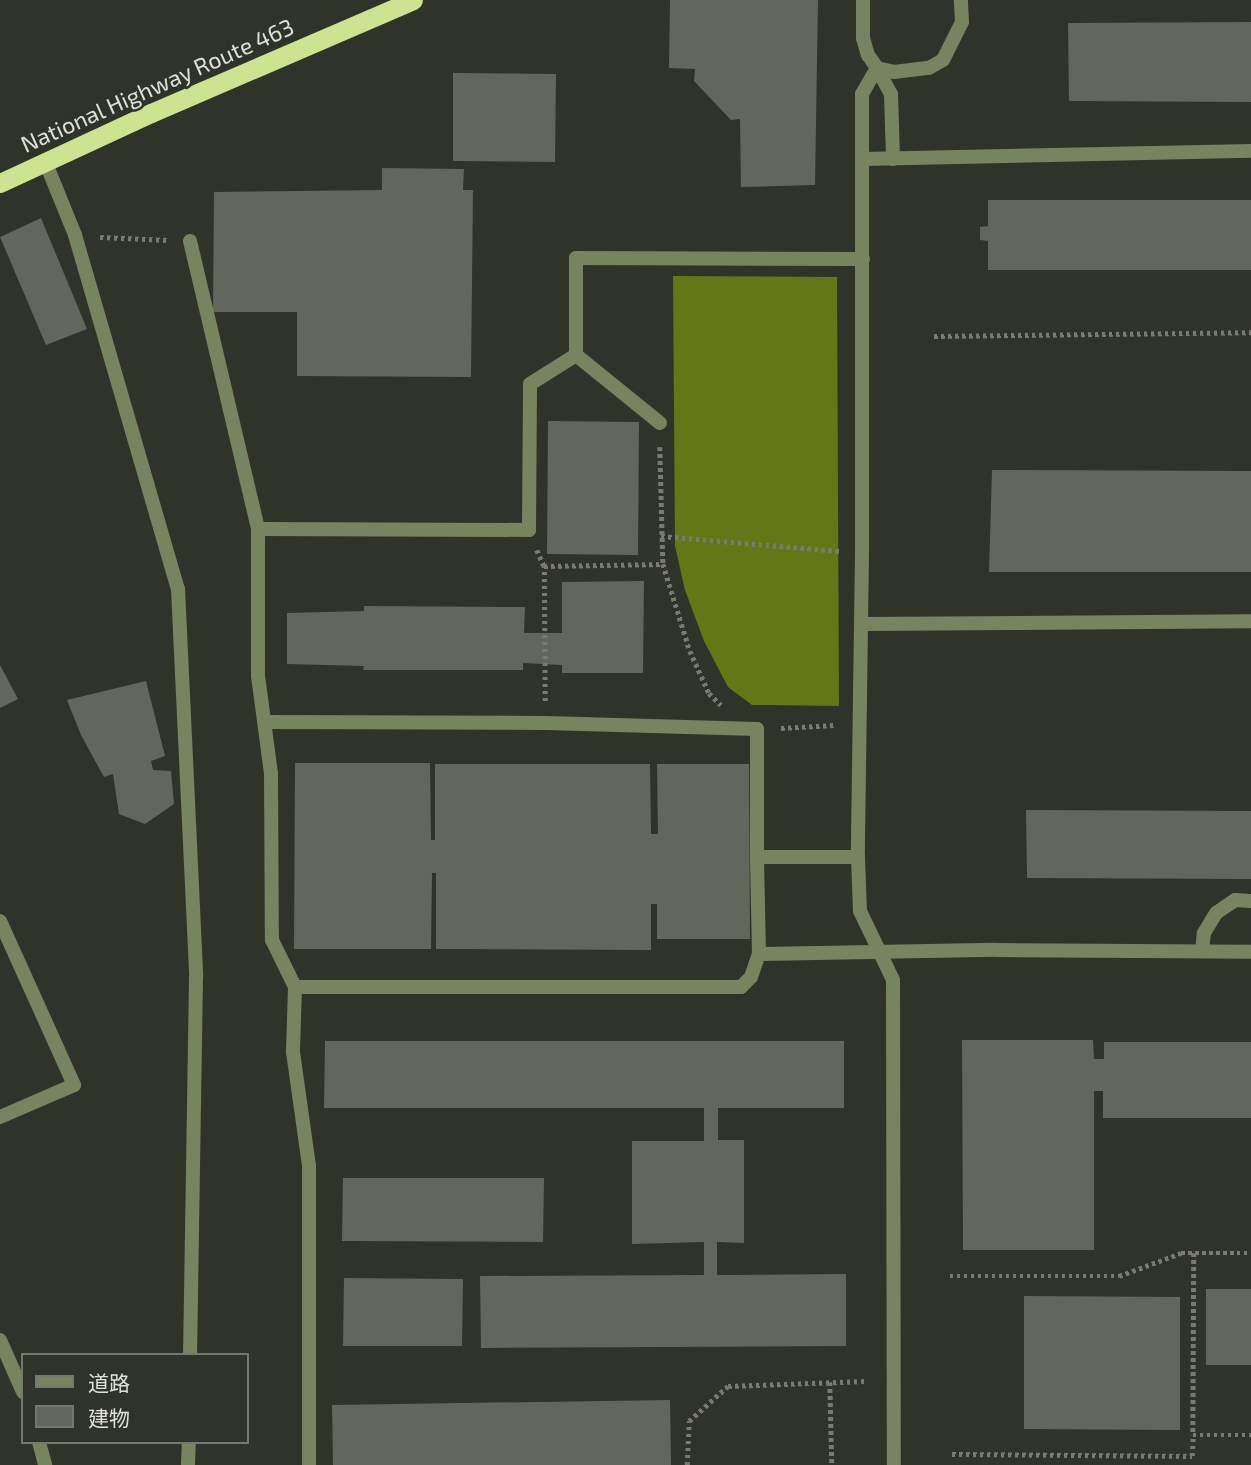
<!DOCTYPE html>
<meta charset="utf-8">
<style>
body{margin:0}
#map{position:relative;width:1251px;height:1465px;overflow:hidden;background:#303329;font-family:"Exo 2","Noto Sans JP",sans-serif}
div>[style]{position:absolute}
.forest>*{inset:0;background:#637717}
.building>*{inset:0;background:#63665b}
.path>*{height:4.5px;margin-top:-2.25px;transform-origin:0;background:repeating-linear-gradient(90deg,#797b73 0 3.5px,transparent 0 7px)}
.service>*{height:14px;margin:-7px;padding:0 7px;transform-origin:7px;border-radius:7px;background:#78835f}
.minor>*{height:14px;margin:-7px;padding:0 7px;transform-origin:7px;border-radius:7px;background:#78835f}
.trunk>*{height:19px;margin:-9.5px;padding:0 9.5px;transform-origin:9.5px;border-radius:9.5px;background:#cce390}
span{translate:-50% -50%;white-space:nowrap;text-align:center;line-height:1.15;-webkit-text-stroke:5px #303329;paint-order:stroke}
.street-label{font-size:23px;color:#dee0da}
.legend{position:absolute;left:21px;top:1353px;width:228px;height:91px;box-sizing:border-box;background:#303329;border:2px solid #767870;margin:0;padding:9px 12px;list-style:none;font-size:21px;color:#dee0da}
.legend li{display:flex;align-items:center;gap:14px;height:35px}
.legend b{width:35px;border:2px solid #767870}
</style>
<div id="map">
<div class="forest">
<i style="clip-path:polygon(673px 276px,837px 277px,839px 706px,752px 705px,728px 687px,704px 641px,685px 590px,675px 546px)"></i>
</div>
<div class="building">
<i style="clip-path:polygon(670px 0,818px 0,815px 185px,741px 187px,740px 119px,731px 120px,694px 81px,695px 69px,669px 68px)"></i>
<i style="clip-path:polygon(1251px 22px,1251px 102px,1069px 101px,1068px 23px)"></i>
<i style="clip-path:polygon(453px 73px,556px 74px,555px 162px,453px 161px)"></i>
<i style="clip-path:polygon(382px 168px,464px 169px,463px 190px,473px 190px,471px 377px,297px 376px,297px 312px,213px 312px,214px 192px,382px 190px)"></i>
<i style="clip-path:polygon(988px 200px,1251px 200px,1251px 270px,988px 270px,988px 241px,980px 240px,980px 227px,988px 226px)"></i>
<i style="clip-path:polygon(41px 218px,87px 329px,46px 345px,0 237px)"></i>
<i style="clip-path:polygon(548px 421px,639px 422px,638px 555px,547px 554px)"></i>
<i style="clip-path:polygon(992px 470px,1251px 471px,1251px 572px,989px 572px)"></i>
<i style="clip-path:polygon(644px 581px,643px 673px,562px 673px,562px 665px,523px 663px,523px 670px,363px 670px,364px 666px,287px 664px,287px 613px,364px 611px,364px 606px,525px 607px,524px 633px,562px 633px,562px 582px)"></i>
<i style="clip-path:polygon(0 665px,18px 699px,0 708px)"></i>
<i style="clip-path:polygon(146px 681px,165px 756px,151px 761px,153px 770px,171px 771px,174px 804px,145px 824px,119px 814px,113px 774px,104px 777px,81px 735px,67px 700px)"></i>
<i style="clip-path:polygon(295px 763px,430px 763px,431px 840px,435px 840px,435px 764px,650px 764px,651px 834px,658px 834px,657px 764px,749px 764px,750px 939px,657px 939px,657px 904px,651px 904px,651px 950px,436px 949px,436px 873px,432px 873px,431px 949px,294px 949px)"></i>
<i style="clip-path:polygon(1026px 810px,1251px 811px,1251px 879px,1027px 878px)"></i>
<i style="clip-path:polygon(962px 1040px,1093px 1040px,1094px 1059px,1104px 1059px,1104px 1042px,1251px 1042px,1251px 1118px,1103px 1118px,1103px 1091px,1094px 1091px,1094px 1250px,963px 1250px)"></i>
<i style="clip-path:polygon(325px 1041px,844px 1041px,844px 1108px,718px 1108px,718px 1140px,744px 1140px,744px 1243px,717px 1242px,717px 1275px,846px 1274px,846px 1346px,481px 1348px,480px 1276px,704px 1275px,704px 1242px,632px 1244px,632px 1141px,704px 1141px,704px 1108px,324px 1108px)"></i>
<i style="clip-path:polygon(343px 1178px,544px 1178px,543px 1242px,342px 1241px)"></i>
<i style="clip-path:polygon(344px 1278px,463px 1279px,462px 1346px,343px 1346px)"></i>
<i style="clip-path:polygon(1206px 1289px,1251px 1289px,1251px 1365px,1206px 1365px)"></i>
<i style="clip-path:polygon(1024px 1296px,1180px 1297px,1180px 1430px,1024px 1429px)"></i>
<i style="clip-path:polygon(670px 1400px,671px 1465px,333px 1465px,332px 1405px)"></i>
</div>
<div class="path">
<i style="left:100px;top:237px;width:68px;rotate:2.5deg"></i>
<i style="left:934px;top:336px;width:317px;rotate:-0.7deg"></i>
<i style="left:660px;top:447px;width:117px;rotate:88.5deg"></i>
<i style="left:663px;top:564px;width:91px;rotate:72.8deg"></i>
<i style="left:690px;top:651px;width:46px;rotate:65.7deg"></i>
<i style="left:709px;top:693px;width:17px;rotate:45deg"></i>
<i style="left:661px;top:536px;width:180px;rotate:4.8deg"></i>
<i style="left:537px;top:550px;width:17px;rotate:66deg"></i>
<i style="left:545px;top:701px;width:135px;rotate:-90.4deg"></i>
<i style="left:544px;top:566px;width:119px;rotate:-1deg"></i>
<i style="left:781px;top:728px;width:54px;rotate:-3.2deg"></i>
<i style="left:1194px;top:1253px;width:182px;rotate:90.3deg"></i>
<i style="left:1193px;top:1435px;width:58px"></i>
<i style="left:950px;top:1276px;width:169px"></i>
<i style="left:1119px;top:1276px;width:66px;rotate:-20.4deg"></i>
<i style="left:1181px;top:1253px;width:70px"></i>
<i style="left:830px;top:1382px;width:83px;rotate:88.6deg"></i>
<i style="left:952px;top:1454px;width:240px;rotate:0.5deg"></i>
<i style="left:1192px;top:1456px;width:21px;rotate:-87deg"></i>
<i style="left:687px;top:1465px;width:44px;rotate:-87.4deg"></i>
<i style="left:689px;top:1421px;width:52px;rotate:-41.9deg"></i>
<i style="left:728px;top:1386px;width:137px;rotate:-2.1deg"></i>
</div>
<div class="service">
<i style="left:863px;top:0;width:38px;rotate:90deg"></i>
<i style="left:863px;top:38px;width:18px;rotate:74deg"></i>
<i style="left:868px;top:55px;width:16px;rotate:55deg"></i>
<i style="left:877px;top:68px;width:17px;rotate:13deg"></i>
<i style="left:894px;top:72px;width:35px;rotate:-7deg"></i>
<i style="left:929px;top:68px;width:16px;rotate:-30deg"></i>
<i style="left:943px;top:60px;width:42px;rotate:-63.4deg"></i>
<i style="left:962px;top:22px;width:22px;rotate:-93deg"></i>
<i style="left:877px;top:68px;width:30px;rotate:120deg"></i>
<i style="left:862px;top:94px;width:459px;rotate:90deg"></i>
<i style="left:862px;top:553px;width:304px;rotate:90.8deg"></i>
<i style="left:858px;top:857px;width:54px;rotate:87.9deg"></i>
<i style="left:860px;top:911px;width:76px;rotate:64.4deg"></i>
<i style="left:893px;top:980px;width:485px;rotate:89.9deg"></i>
<i style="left:877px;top:68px;width:30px;rotate:62deg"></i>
<i style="left:891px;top:94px;width:65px;rotate:88.2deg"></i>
<i style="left:863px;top:159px;width:388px;rotate:-1.2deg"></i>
<i style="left:190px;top:241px;width:296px;rotate:76.7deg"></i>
<i style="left:258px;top:529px;width:271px;rotate:0.2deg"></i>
<i style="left:529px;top:530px;width:146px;rotate:-89.6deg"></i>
<i style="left:530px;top:384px;width:54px;rotate:-32.2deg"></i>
<i style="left:576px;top:355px;width:108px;rotate:39deg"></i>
<i style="left:576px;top:355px;width:97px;rotate:-90deg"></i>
<i style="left:576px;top:258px;width:287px;rotate:0.2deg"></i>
<i style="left:258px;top:529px;width:147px;rotate:90deg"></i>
<i style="left:258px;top:676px;width:98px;rotate:82.4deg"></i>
<i style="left:271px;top:773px;width:167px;rotate:89.7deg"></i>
<i style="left:272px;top:940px;width:52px;rotate:63.9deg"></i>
<i style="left:295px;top:987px;width:65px;rotate:91.8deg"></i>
<i style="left:293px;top:1052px;width:115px;rotate:82deg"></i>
<i style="left:309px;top:1166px;width:299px;rotate:90deg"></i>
<i style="left:861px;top:624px;width:390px;rotate:-0.4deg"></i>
<i style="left:267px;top:722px;width:279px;rotate:0.2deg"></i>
<i style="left:546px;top:723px;width:211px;rotate:1.6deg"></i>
<i style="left:757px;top:729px;width:128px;rotate:90deg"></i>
<i style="left:1202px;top:951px;width:18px;rotate:-84deg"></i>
<i style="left:1204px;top:933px;width:23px;rotate:-59deg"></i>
<i style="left:1216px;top:913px;width:23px;rotate:-34deg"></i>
<i style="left:1235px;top:900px;width:16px;rotate:4deg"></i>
<i style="left:759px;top:954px;width:97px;rotate:-91.2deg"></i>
<i style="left:757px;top:857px;width:101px"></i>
<i style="left:295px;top:987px;width:446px"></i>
<i style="left:741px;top:987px;width:14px;rotate:-45deg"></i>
<i style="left:751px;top:977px;width:24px;rotate:-71deg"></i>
<i style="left:759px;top:954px;width:237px;rotate:-1deg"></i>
<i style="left:996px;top:950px;width:255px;rotate:0.4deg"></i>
<i style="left:0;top:1340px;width:57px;rotate:66.1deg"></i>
<i style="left:39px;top:1442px;width:24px;rotate:75deg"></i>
</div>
<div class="minor">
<i style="left:45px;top:161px;width:80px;rotate:67.9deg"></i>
<i style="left:75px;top:235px;width:369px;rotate:73.8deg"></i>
<i style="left:178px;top:589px;width:388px;rotate:87.3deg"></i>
<i style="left:196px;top:977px;width:378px;rotate:90.9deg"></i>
<i style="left:0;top:921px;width:180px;rotate:65.7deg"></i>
<i style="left:74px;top:1085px;width:81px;rotate:156.6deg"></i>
<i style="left:188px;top:1465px;width:23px;rotate:-88deg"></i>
</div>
<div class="trunk">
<i style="left:0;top:183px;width:166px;rotate:-24.9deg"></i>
<i style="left:151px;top:113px;width:285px;rotate:-23.3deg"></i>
</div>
<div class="street-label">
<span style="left:157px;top:85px;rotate:-24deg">National Highway Route 463</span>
</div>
<ul class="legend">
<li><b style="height:9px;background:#78835f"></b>道路</li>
<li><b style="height:19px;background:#63665b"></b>建物</li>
</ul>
</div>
